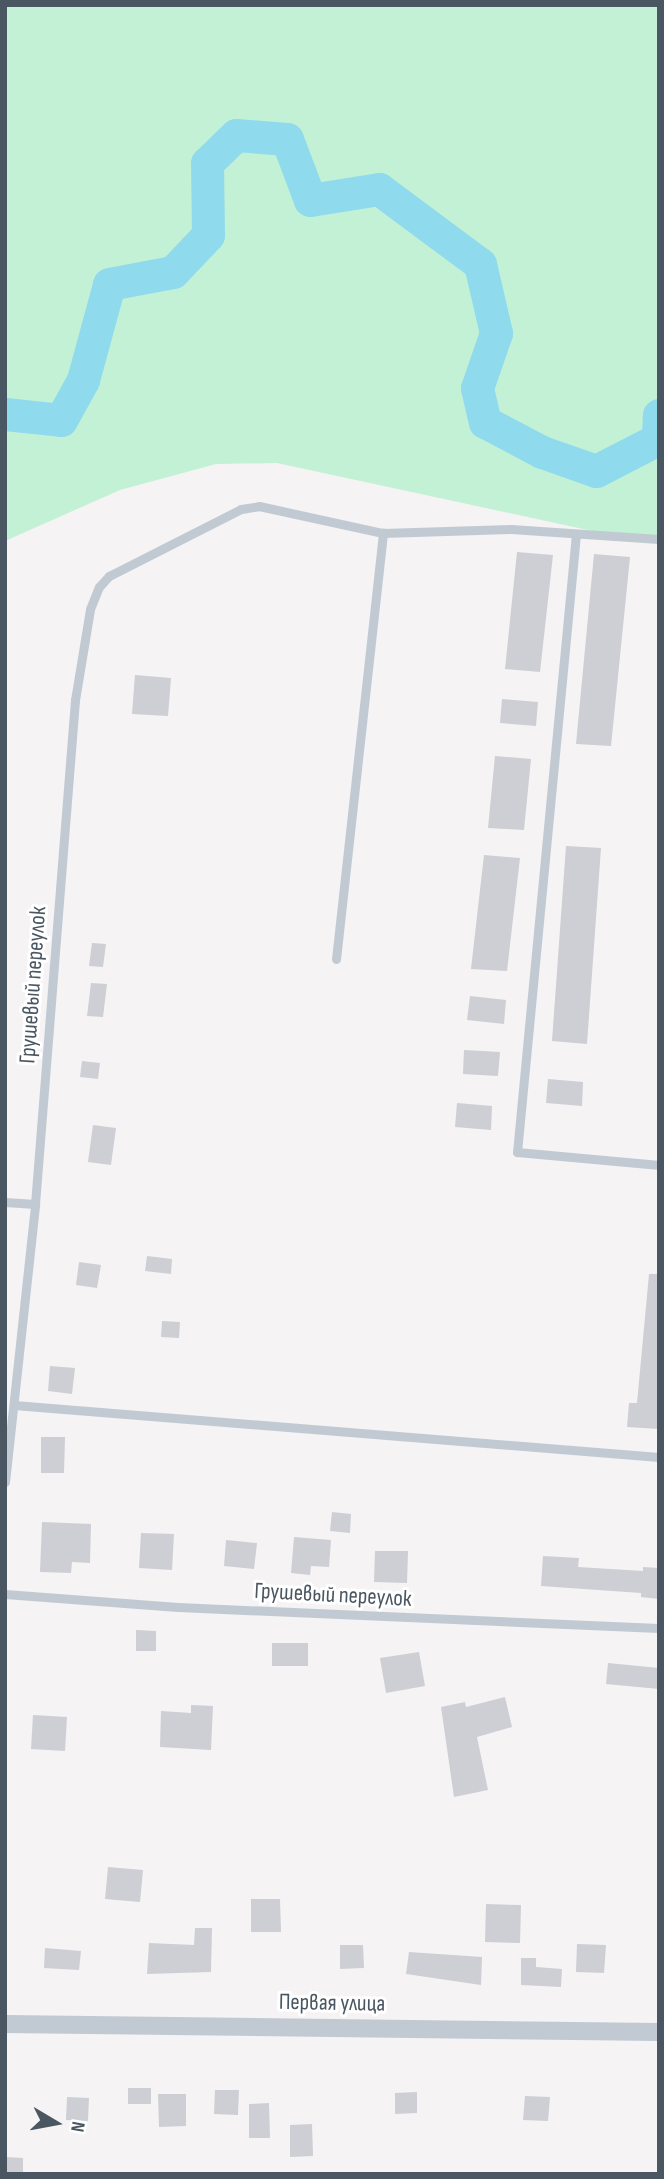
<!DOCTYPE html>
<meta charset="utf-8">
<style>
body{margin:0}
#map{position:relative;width:664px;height:2179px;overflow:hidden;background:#f5f3f3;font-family:"Sofia Sans Condensed",sans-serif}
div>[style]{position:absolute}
.green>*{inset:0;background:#c3f1d5}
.river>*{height:33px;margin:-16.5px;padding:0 16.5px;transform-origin:16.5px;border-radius:16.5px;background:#90daee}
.building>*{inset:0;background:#cdcfd5}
.lane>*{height:9px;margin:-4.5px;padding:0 4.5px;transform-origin:4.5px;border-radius:4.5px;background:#c1cad2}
.street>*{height:18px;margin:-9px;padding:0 9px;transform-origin:9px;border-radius:9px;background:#c1cad2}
span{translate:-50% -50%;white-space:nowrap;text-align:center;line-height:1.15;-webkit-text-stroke:6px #fff;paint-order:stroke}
.street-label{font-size:23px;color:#4a5661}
.frame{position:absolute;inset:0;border:7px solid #4a5661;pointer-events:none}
.north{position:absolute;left:21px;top:2088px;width:70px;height:70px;-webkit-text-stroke:5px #fff;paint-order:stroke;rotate:100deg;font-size:19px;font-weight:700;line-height:28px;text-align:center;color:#4a5661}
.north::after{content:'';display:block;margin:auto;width:24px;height:32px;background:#4a5661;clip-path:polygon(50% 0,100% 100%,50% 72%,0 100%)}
</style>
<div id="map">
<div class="green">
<i style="clip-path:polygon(5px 5px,659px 5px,659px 539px,611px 535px,277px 463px,216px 464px,120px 490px,5px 541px)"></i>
</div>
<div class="river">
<i style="left:5px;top:414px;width:56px;rotate:6.1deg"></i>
<i style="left:61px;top:420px;width:46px;rotate:-61.2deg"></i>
<i style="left:83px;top:380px;width:99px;rotate:-74.8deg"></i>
<i style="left:109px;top:284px;width:65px;rotate:-10.6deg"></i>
<i style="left:173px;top:272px;width:51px;rotate:-46.6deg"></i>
<i style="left:208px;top:235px;width:72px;rotate:-90.8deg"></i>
<i style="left:207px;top:163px;width:40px;rotate:-44deg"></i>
<i style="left:236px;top:135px;width:51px;rotate:4.5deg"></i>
<i style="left:287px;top:139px;width:65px;rotate:69.3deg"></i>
<i style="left:310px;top:200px;width:70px;rotate:-9.1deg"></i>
<i style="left:379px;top:189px;width:126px;rotate:36.6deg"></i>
<i style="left:480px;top:264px;width:71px;rotate:76.9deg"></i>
<i style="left:496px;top:333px;width:58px;rotate:109.1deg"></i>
<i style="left:477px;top:388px;width:35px;rotate:77deg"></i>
<i style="left:485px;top:422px;width:64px;rotate:27.8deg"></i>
<i style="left:542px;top:452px;width:57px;rotate:19.4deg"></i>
<i style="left:596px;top:471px;width:70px;rotate:-27.3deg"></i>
<i style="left:658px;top:439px;width:24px;rotate:-88deg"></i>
</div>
<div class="building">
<i style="clip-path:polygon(517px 552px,553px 555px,540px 672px,505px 669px)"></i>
<i style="clip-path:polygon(594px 554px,630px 557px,611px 746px,576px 744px)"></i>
<i style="clip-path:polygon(135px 675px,171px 678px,168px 716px,132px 714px)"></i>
<i style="clip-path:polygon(502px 699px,538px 702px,536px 726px,500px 723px)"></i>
<i style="clip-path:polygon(495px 756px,531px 759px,524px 830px,488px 828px)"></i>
<i style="clip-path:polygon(566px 846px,601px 848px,587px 1044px,552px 1041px)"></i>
<i style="clip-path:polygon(484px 855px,520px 858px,507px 971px,471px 969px)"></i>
<i style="clip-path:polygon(92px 943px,106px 944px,103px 967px,89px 966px)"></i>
<i style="clip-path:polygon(91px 983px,107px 984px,103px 1017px,87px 1016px)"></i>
<i style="clip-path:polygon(470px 996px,506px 1000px,504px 1024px,467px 1020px)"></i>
<i style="clip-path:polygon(464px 1050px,500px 1052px,498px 1076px,463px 1074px)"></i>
<i style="clip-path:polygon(82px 1061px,100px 1063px,98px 1079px,80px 1077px)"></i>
<i style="clip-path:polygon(548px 1079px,583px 1082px,582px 1106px,546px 1103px)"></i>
<i style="clip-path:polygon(457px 1103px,492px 1106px,491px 1130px,455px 1127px)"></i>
<i style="clip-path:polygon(93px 1125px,116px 1128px,111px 1165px,88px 1162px)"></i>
<i style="clip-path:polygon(147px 1256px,172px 1259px,171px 1274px,145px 1271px)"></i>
<i style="clip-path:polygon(79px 1262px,101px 1265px,97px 1288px,76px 1285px)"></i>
<i style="clip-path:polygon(649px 1274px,659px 1274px,659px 1429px,627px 1427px,629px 1403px,637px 1403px)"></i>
<i style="clip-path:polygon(162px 1321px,180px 1322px,179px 1338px,161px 1337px)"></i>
<i style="clip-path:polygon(50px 1366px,75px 1368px,72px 1394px,48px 1391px)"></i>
<i style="clip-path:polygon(41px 1437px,65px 1437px,64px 1473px,41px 1473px)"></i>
<i style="clip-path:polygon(332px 1512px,351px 1514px,350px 1533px,330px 1531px)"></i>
<i style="clip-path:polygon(42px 1522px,91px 1524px,90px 1563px,72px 1562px,71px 1573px,40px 1572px)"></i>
<i style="clip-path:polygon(141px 1533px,174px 1534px,172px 1570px,139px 1568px)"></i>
<i style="clip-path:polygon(294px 1537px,331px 1540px,329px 1567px,311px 1566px,310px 1575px,291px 1573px)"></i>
<i style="clip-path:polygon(226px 1540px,257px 1543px,254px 1569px,224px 1566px)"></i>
<i style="clip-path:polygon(375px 1551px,408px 1551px,407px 1583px,374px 1582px)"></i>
<i style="clip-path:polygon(543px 1556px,579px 1558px,578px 1567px,643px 1571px,643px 1567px,659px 1568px,659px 1599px,641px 1597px,641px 1593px,541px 1586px)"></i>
<i style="clip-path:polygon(136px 1630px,156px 1631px,156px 1651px,136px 1651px)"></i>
<i style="clip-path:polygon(272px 1643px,308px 1643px,308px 1666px,272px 1666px)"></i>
<i style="clip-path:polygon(419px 1652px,425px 1686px,386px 1693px,380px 1658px)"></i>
<i style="clip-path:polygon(608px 1663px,659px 1668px,659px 1689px,606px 1684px)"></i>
<i style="clip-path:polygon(505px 1697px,512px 1727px,477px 1737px,488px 1790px,454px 1797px,441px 1707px,465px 1702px,466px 1707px)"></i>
<i style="clip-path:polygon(191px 1705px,213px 1706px,211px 1750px,160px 1747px,161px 1711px,191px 1713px)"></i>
<i style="clip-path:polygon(33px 1715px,67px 1717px,65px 1751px,31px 1749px)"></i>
<i style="clip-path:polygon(108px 1867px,143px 1870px,140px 1902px,105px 1899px)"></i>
<i style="clip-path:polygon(251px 1899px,280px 1899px,281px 1932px,251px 1932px)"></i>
<i style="clip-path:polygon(486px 1904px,521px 1905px,520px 1943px,485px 1942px)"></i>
<i style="clip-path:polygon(195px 1928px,212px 1928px,211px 1972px,147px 1974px,149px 1943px,194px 1945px)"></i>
<i style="clip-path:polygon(577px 1944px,606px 1945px,604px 1973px,576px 1972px)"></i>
<i style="clip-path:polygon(340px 1945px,363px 1945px,364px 1968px,340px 1969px)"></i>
<i style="clip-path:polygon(45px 1948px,81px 1951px,79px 1970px,44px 1968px)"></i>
<i style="clip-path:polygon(409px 1952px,482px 1957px,481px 1985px,406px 1974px)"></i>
<i style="clip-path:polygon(521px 1958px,536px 1958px,536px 1967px,562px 1969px,561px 1987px,521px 1985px)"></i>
<i style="clip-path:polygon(128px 2088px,151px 2088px,151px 2104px,128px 2104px)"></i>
<i style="clip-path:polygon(215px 2090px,239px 2090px,238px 2115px,214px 2114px)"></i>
<i style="clip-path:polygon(417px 2092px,417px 2113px,395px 2114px,395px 2093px)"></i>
<i style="clip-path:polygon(158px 2094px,186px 2094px,186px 2126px,159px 2127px)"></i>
<i style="clip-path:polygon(525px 2096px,550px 2097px,548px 2121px,523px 2120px)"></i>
<i style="clip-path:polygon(67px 2097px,89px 2098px,88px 2121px,66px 2120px)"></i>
<i style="clip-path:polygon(269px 2103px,270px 2138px,249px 2138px,249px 2104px)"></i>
<i style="clip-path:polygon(312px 2124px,313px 2156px,290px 2157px,290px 2125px)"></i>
<i style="clip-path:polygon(5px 2157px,23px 2158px,23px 2174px,5px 2174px)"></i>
</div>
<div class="lane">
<i style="left:576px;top:534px;width:621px;rotate:95.45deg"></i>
<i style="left:517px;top:1152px;width:143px;rotate:5.2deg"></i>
<i style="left:336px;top:959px;width:429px;rotate:-83.7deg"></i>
<i style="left:5px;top:1202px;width:30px;rotate:4deg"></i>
<i style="left:14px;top:1405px;width:647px;rotate:4.61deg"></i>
<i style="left:5px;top:1482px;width:280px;rotate:-83.8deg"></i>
<i style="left:35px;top:1204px;width:506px;rotate:-85.46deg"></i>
<i style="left:75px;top:700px;width:92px;rotate:-80.6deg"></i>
<i style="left:90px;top:609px;width:24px;rotate:-68deg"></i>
<i style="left:99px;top:587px;width:15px;rotate:-48deg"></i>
<i style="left:109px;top:576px;width:148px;rotate:-26.9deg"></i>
<i style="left:241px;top:509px;width:18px;rotate:-9deg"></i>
<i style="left:259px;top:506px;width:127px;rotate:12.3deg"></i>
<i style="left:383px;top:533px;width:128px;rotate:-1.8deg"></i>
<i style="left:511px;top:529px;width:148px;rotate:3.9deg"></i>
<i style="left:5px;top:1594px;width:173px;rotate:4.3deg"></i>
<i style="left:178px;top:1607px;width:481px;rotate:2.5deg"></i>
</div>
<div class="street">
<i style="left:5px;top:2024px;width:654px;rotate:0.7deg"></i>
</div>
<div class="street-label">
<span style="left:33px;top:985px;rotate:-86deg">Грушевый переулок</span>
<span style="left:333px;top:1595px;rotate:3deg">Грушевый переулок</span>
<span style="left:332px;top:2003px;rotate:1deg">Первая улица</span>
</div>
<div class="frame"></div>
<div class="north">N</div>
</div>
